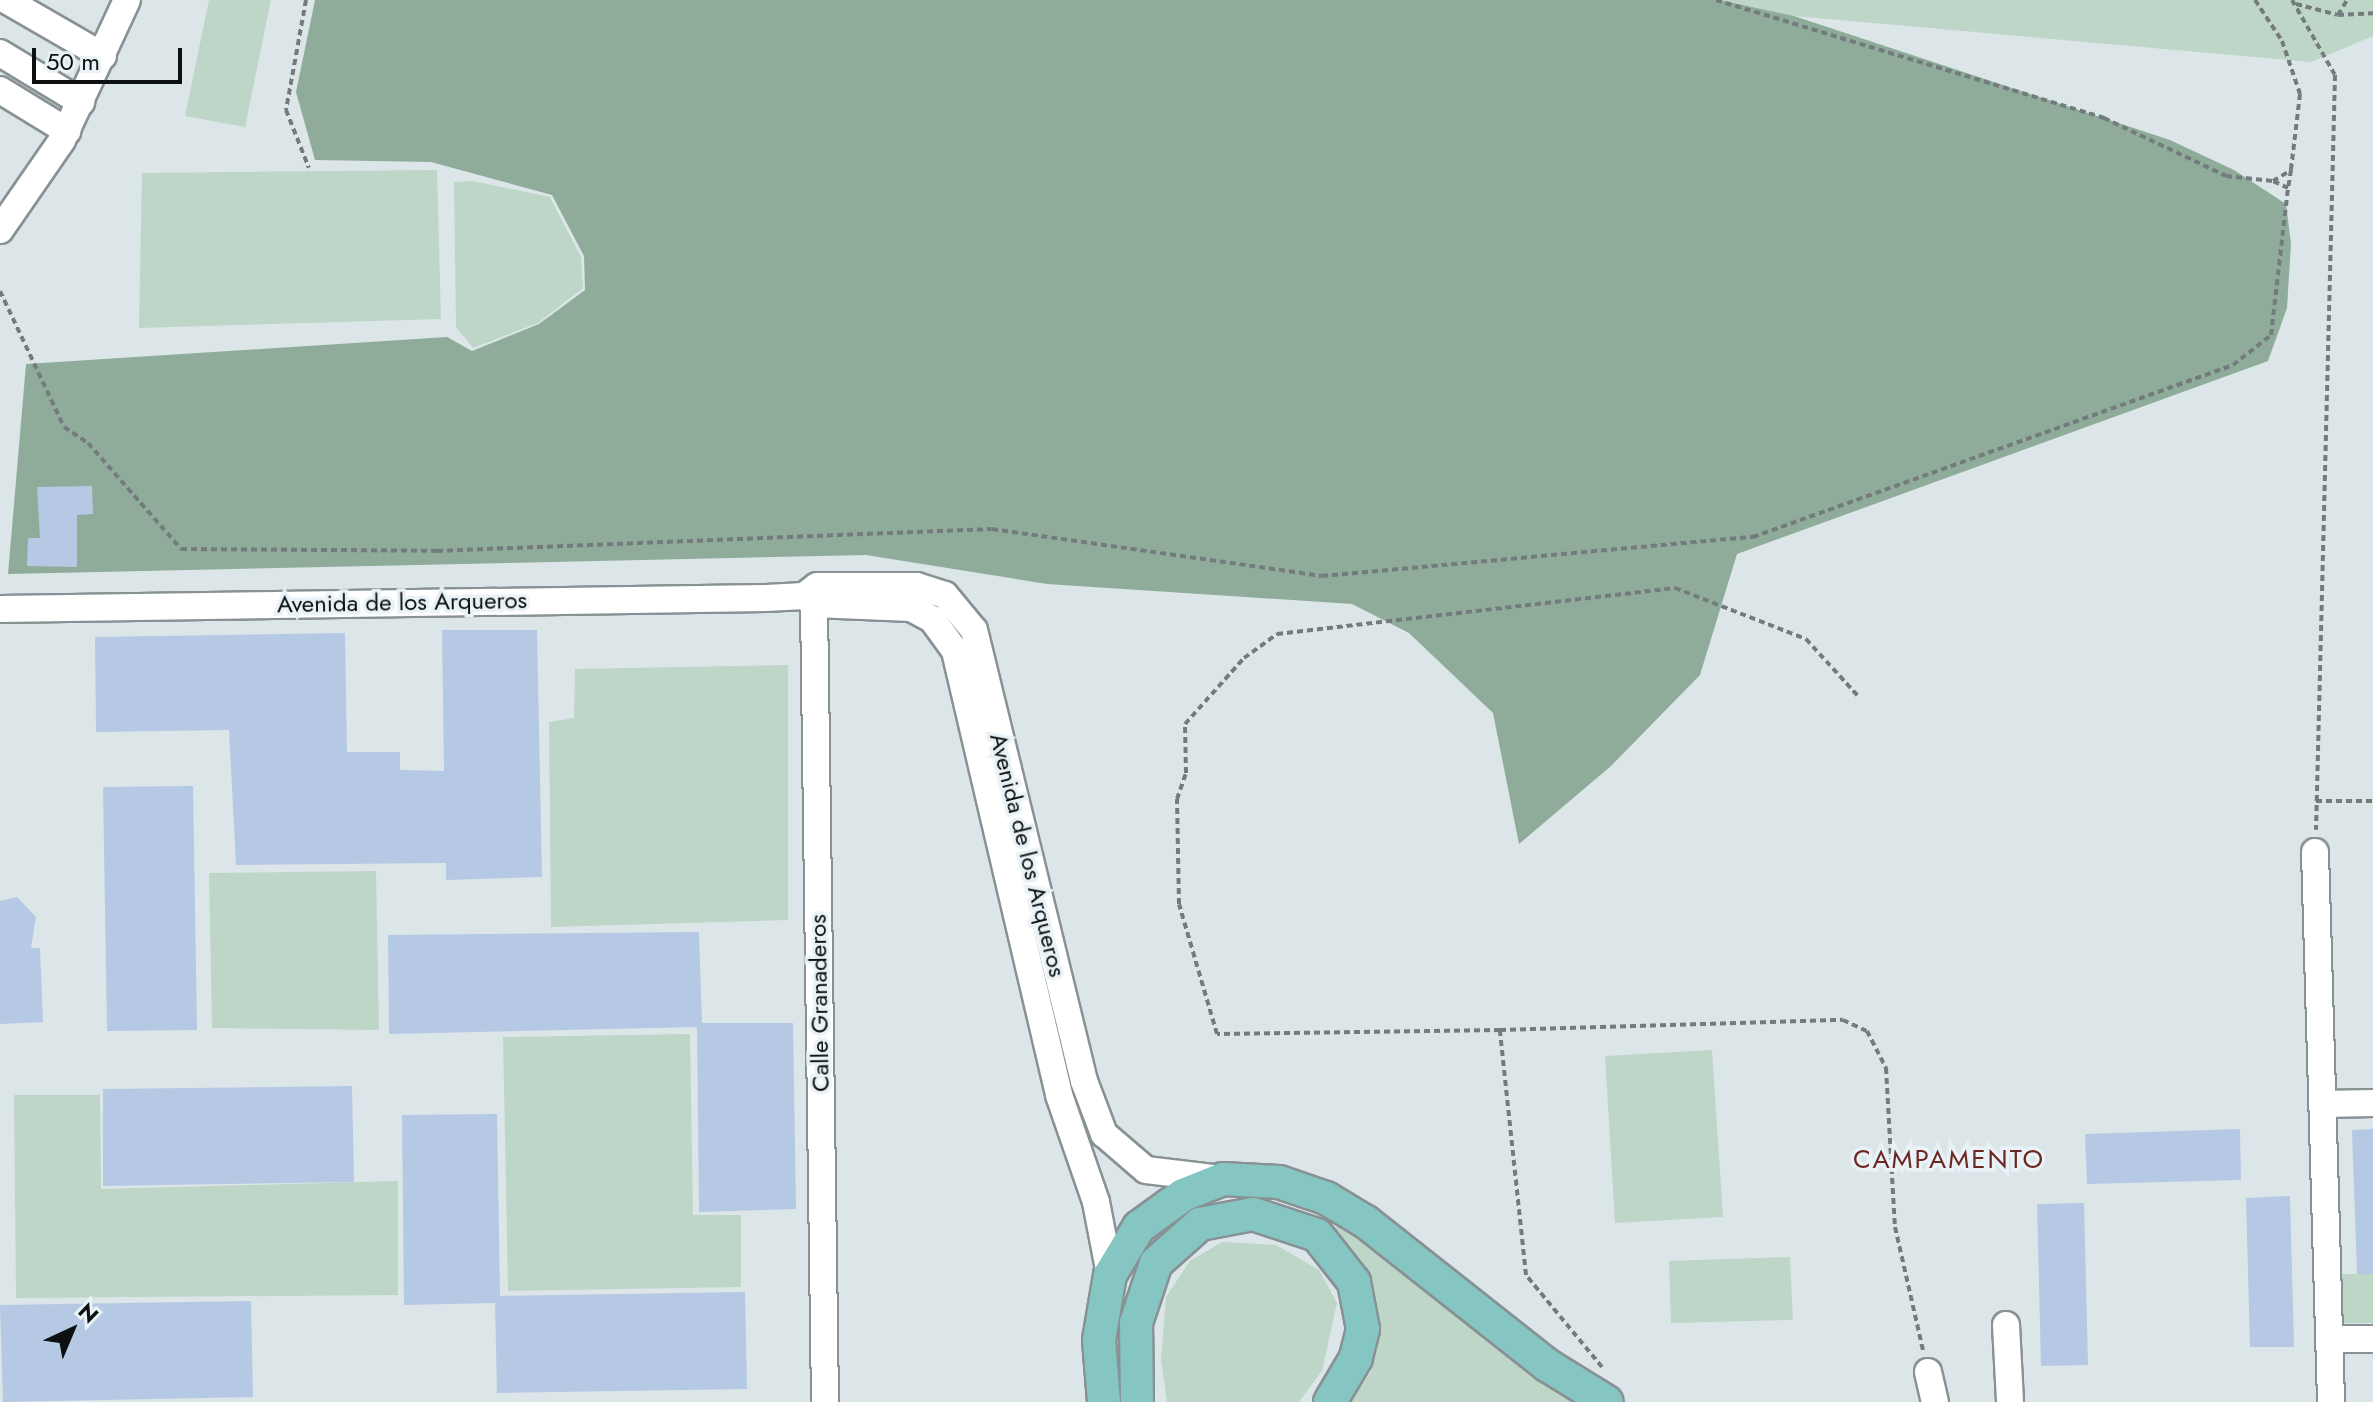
<!DOCTYPE html>
<style>
body{margin:0}
#map{position:relative;width:2373px;height:1402px;overflow:hidden;background:#dce6e9;font-family:Jost,sans-serif}
div>[style]{position:absolute}
.green>*{inset:0;background:#bed6c7}
.forest>*{inset:0;background:#8eac99}
.building>*{inset:0;background:#b5c9e4}
.path>*{height:4px;margin-top:-2px;transform-origin:0;background:repeating-linear-gradient(90deg,#747b7d 0 6px,transparent 0 10px)}
.roads{filter:drop-shadow(2px 0 #889194) drop-shadow(-2px 0 #889194) drop-shadow(0 2px #889194) drop-shadow(0 -2px #889194)}
.minor>*{height:26px;margin:-13px;padding:0 13px;transform-origin:13px;border-radius:13px;background:#fff}
.major>*{height:32px;margin:-16px;padding:0 16px;transform-origin:16px;border-radius:16px;background:#86c6c2}
span{translate:-50% -50%;white-space:nowrap;text-align:center;line-height:1.15;-webkit-text-stroke:7px #e9f3f7;paint-order:stroke}
.street-label{font-size:24px;color:#0c1011}
.neighbourhood-label{font-size:26px;color:#6c2722;letter-spacing:2px}
.north{position:absolute;left:32px;top:1290px;width:80px;height:80px;-webkit-text-stroke:6px #e9f3f7;paint-order:stroke;rotate:44deg;font-size:22px;font-weight:700;line-height:32px;text-align:center;color:#0c1011}
.north::after{content:'';display:block;margin:auto;width:28px;height:36px;background:#0c1011;clip-path:polygon(50% 0,100% 100%,50% 72%,0 100%)}
.scale{position:absolute;left:32px;top:48px;width:150px;height:36px;box-sizing:border-box;border:4px solid #0c1011;border-top:0;padding-left:10px;font-size:24px;line-height:28px;white-space:nowrap;color:#0c1011;-webkit-text-stroke:6px #e9f3f7;paint-order:stroke}
</style>
<div id="map">
<div class="green">
<i style="clip-path:polygon(209px 0,271px 0,245px 127px,185px 116px)"></i>
<i style="clip-path:polygon(1720px 0,2373px 0,2373px 36px,2311px 62px,1794px 16px)"></i>
<i style="clip-path:polygon(437px 170px,441px 319px,139px 328px,142px 173px)"></i>
<i style="clip-path:polygon(473px 181px,550px 197px,581px 257px,583px 288px,538px 323px,473px 348px,456px 327px,454px 182px)"></i>
<i style="clip-path:polygon(788px 665px,788px 920px,551px 927px,549px 722px,574px 718px,575px 669px)"></i>
<i style="clip-path:polygon(376px 871px,379px 1030px,212px 1028px,209px 873px)"></i>
<i style="clip-path:polygon(690px 1034px,693px 1215px,741px 1215px,741px 1287px,508px 1291px,503px 1037px)"></i>
<i style="clip-path:polygon(1712px 1050px,1723px 1217px,1615px 1223px,1605px 1056px)"></i>
<i style="clip-path:polygon(14px 1095px,100px 1095px,101px 1189px,398px 1181px,398px 1295px,16px 1298px)"></i>
<i style="clip-path:polygon(1345px 1222px,1462px 1319px,1586px 1402px,1350px 1402px,1371px 1372px,1379px 1323px,1367px 1273px,1331px 1230px)"></i>
<i style="clip-path:polygon(1222px 1242px,1276px 1245px,1319px 1270px,1337px 1303px,1322px 1371px,1299px 1402px,1167px 1402px,1161px 1359px,1166px 1297px,1190px 1261px)"></i>
<i style="clip-path:polygon(1790px 1257px,1793px 1320px,1671px 1323px,1669px 1261px)"></i>
<i style="clip-path:polygon(2342px 1274px,2373px 1274px,2373px 1323px,2339px 1323px)"></i>
</div>
<div class="forest">
<i style="clip-path:polygon(315px 0,1720px 0,1794px 16px,2170px 140px,2234px 170px,2286px 204px,2291px 244px,2287px 308px,2268px 361px,1737px 554px,1700px 675px,1611px 766px,1519px 844px,1493px 713px,1409px 633px,1352px 604px,1047px 584px,866px 555px,8px 574px,26px 364px,447px 337px,472px 351px,539px 324px,585px 290px,584px 256px,552px 195px,431px 162px,315px 160px,296px 92px)"></i>
</div>
<div class="building">
<i style="clip-path:polygon(92px 486px,93px 514px,77px 515px,77px 567px,27px 566px,28px 538px,40px 538px,37px 487px)"></i>
<i style="clip-path:polygon(442px 630px,537px 630px,542px 877px,446px 880px,446px 863px,236px 865px,229px 730px,96px 732px,95px 637px,345px 633px,347px 752px,400px 752px,400px 770px,444px 771px)"></i>
<i style="clip-path:polygon(193px 786px,197px 1030px,107px 1031px,103px 787px)"></i>
<i style="clip-path:polygon(17px 897px,36px 917px,31px 948px,40px 948px,43px 1022px,0 1024px,0 901px)"></i>
<i style="clip-path:polygon(699px 932px,702px 1023px,793px 1023px,796px 1209px,699px 1212px,697px 1027px,389px 1034px,388px 935px)"></i>
<i style="clip-path:polygon(352px 1086px,354px 1182px,103px 1186px,103px 1089px)"></i>
<i style="clip-path:polygon(497px 1114px,500px 1296px,745px 1292px,747px 1389px,497px 1393px,495px 1303px,404px 1305px,402px 1115px)"></i>
<i style="clip-path:polygon(2240px 1129px,2241px 1180px,2087px 1184px,2085px 1134px)"></i>
<i style="clip-path:polygon(2373px 1129px,2373px 1274px,2357px 1274px,2352px 1130px)"></i>
<i style="clip-path:polygon(2290px 1196px,2294px 1347px,2250px 1347px,2246px 1198px)"></i>
<i style="clip-path:polygon(2084px 1203px,2088px 1365px,2041px 1366px,2037px 1204px)"></i>
<i style="clip-path:polygon(251px 1301px,253px 1397px,3px 1402px,0 1305px)"></i>
</div>
<div class="path">
<i style="left:306px;top:0;width:112px;rotate:100.3deg"></i>
<i style="left:286px;top:110px;width:62px;rotate:68.4deg"></i>
<i style="left:1716px;top:0;width:406px;rotate:16.9deg"></i>
<i style="left:2104px;top:118px;width:135px;rotate:25.4deg"></i>
<i style="left:2226px;top:176px;width:47px;rotate:6.1deg"></i>
<i style="left:2255px;top:0;width:49px;rotate:56.6deg"></i>
<i style="left:2282px;top:41px;width:56px;rotate:71.2deg"></i>
<i style="left:2300px;top:94px;width:77px;rotate:96.8deg"></i>
<i style="left:2291px;top:170px;width:18px;rotate:99deg"></i>
<i style="left:2288px;top:188px;width:17px;rotate:-155deg"></i>
<i style="left:2273px;top:181px;width:21px;rotate:-31deg"></i>
<i style="left:2292px;top:0;width:86px;rotate:60.2deg"></i>
<i style="left:2335px;top:75px;width:755px;rotate:91.44deg"></i>
<i style="left:2296px;top:4px;width:43px;rotate:14.7deg"></i>
<i style="left:2338px;top:15px;width:17px;rotate:-59deg"></i>
<i style="left:2338px;top:15px;width:35px;rotate:-3deg"></i>
<i style="left:0;top:291px;width:150px;rotate:64.8deg"></i>
<i style="left:64px;top:427px;width:29px;rotate:34deg"></i>
<i style="left:88px;top:443px;width:141px;rotate:48.7deg"></i>
<i style="left:181px;top:549px;width:256px;rotate:0.4deg"></i>
<i style="left:437px;top:551px;width:555px;rotate:-2.27deg"></i>
<i style="left:992px;top:529px;width:333px;rotate:8.1deg"></i>
<i style="left:1322px;top:576px;width:433px;rotate:-5.2deg"></i>
<i style="left:1753px;top:537px;width:510px;rotate:-19.71deg"></i>
<i style="left:2233px;top:365px;width:48px;rotate:-38.3deg"></i>
<i style="left:2271px;top:335px;width:148px;rotate:-83.4deg"></i>
<i style="left:2316px;top:801px;width:57px"></i>
<i style="left:1500px;top:1030px;width:283px;rotate:179.2deg"></i>
<i style="left:1217px;top:1034px;width:135px;rotate:-106.3deg"></i>
<i style="left:1179px;top:904px;width:105px;rotate:-91.1deg"></i>
<i style="left:1177px;top:799px;width:28px;rotate:-71deg"></i>
<i style="left:1186px;top:773px;width:49px;rotate:-91.2deg"></i>
<i style="left:1185px;top:724px;width:89px;rotate:-48.2deg"></i>
<i style="left:1244px;top:658px;width:41px;rotate:-36deg"></i>
<i style="left:1277px;top:634px;width:401px;rotate:-6.6deg"></i>
<i style="left:1675px;top:588px;width:141px;rotate:21.3deg"></i>
<i style="left:1806px;top:639px;width:79px;rotate:47.6deg"></i>
<i style="left:1602px;top:1367px;width:119px;rotate:-129.6deg"></i>
<i style="left:1526px;top:1275px;width:246px;rotate:-96.1deg"></i>
<i style="left:1500px;top:1030px;width:343px;rotate:-1.7deg"></i>
<i style="left:1843px;top:1020px;width:26px;rotate:25deg"></i>
<i style="left:1867px;top:1031px;width:42px;rotate:62.8deg"></i>
<i style="left:1886px;top:1068px;width:159px;rotate:86.8deg"></i>
<i style="left:1895px;top:1227px;width:126px;rotate:77.2deg"></i>
</div>
<div class="roads">
<div class="minor">
<i style="left:6px;top:0;width:112px;rotate:30deg"></i>
<i style="left:0;top:53px;width:95px;rotate:31.2deg"></i>
<i style="left:0;top:90px;width:79px;rotate:31.5deg"></i>
<i style="left:0;top:230px;width:109px;rotate:-55.4deg"></i>
<i style="left:62px;top:140px;width:154px;rotate:-65.1deg"></i>
<i style="left:804px;top:596px;width:13px;rotate:39deg"></i>
<i style="left:814px;top:604px;width:97px;rotate:2.4deg"></i>
<i style="left:911px;top:608px;width:24px;rotate:28deg"></i>
<i style="left:932px;top:619px;width:39px;rotate:54deg"></i>
<i style="left:955px;top:651px;width:456px;rotate:76.8deg"></i>
<i style="left:1059px;top:1095px;width:113px;rotate:70.9deg"></i>
<i style="left:1096px;top:1202px;width:74px;rotate:79.1deg"></i>
<i style="left:814px;top:604px;width:798px;rotate:89.21deg"></i>
<i style="left:0;top:609px;width:766px;rotate:-0.82deg"></i>
<i style="left:766px;top:598px;width:38px;rotate:-3deg"></i>
<i style="left:804px;top:596px;width:16px;rotate:-38deg"></i>
<i style="left:817px;top:586px;width:100px"></i>
<i style="left:917px;top:586px;width:29px;rotate:18deg"></i>
<i style="left:945px;top:595px;width:45px;rotate:50.4deg"></i>
<i style="left:974px;top:630px;width:464px;rotate:76.3deg"></i>
<i style="left:1084px;top:1081px;width:57px;rotate:69.3deg"></i>
<i style="left:1104px;top:1134px;width:55px;rotate:40.6deg"></i>
<i style="left:1146px;top:1170px;width:78px;rotate:6.7deg"></i>
<i style="left:2315px;top:852px;width:550px;rotate:88.33deg"></i>
<i style="left:2323px;top:1104px;width:50px;rotate:-1.1deg"></i>
<i style="left:2006px;top:1325px;width:77px;rotate:87deg"></i>
<i style="left:2330px;top:1339px;width:43px"></i>
<i style="left:1928px;top:1372px;width:31px;rotate:77deg"></i>
</div>
<div class="major">
<i style="left:1104px;top:1402px;width:62px;rotate:-94.6deg"></i>
<i style="left:1099px;top:1340px;width:66px;rotate:-80.4deg"></i>
<i style="left:1110px;top:1275px;width:56px;rotate:-58.9deg"></i>
<i style="left:1139px;top:1227px;width:54px;rotate:-36deg"></i>
<i style="left:1183px;top:1195px;width:43px;rotate:-21.8deg"></i>
<i style="left:1223px;top:1179px;width:56px;rotate:3.1deg"></i>
<i style="left:1279px;top:1182px;width:50px;rotate:18.8deg"></i>
<i style="left:1326px;top:1198px;width:47px;rotate:31deg"></i>
<i style="left:1366px;top:1222px;width:231px;rotate:38.3deg"></i>
<i style="left:1547px;top:1365px;width:70px;rotate:31.7deg"></i>
<i style="left:1137px;top:1402px;width:79px;rotate:-90.7deg"></i>
<i style="left:1136px;top:1323px;width:63px;rotate:-71.6deg"></i>
<i style="left:1156px;top:1263px;width:59px;rotate:-41.6deg"></i>
<i style="left:1200px;top:1224px;width:54px;rotate:-10.7deg"></i>
<i style="left:1253px;top:1214px;width:67px;rotate:18.2deg"></i>
<i style="left:1317px;top:1235px;width:60px;rotate:51.8deg"></i>
<i style="left:1354px;top:1282px;width:48px;rotate:79.2deg"></i>
<i style="left:1363px;top:1329px;width:30px;rotate:104deg"></i>
<i style="left:1356px;top:1358px;width:51px;rotate:120.6deg"></i>
</div>
</div>
<div class="street-label">
<span style="left:402px;top:602px;rotate:-1deg">Avenida de los Arqueros</span>
<span style="left:1028px;top:855px;rotate:76deg">Avenida de los Arqueros</span>
<span style="left:819px;top:1003px;rotate:-91deg">Calle Granaderos</span>
</div>
<div class="neighbourhood-label">
<span style="left:1949px;top:1160px">CAMPAMENTO</span>
</div>
<div class="north">N</div>
<div class="scale">50 m</div>
</div>
